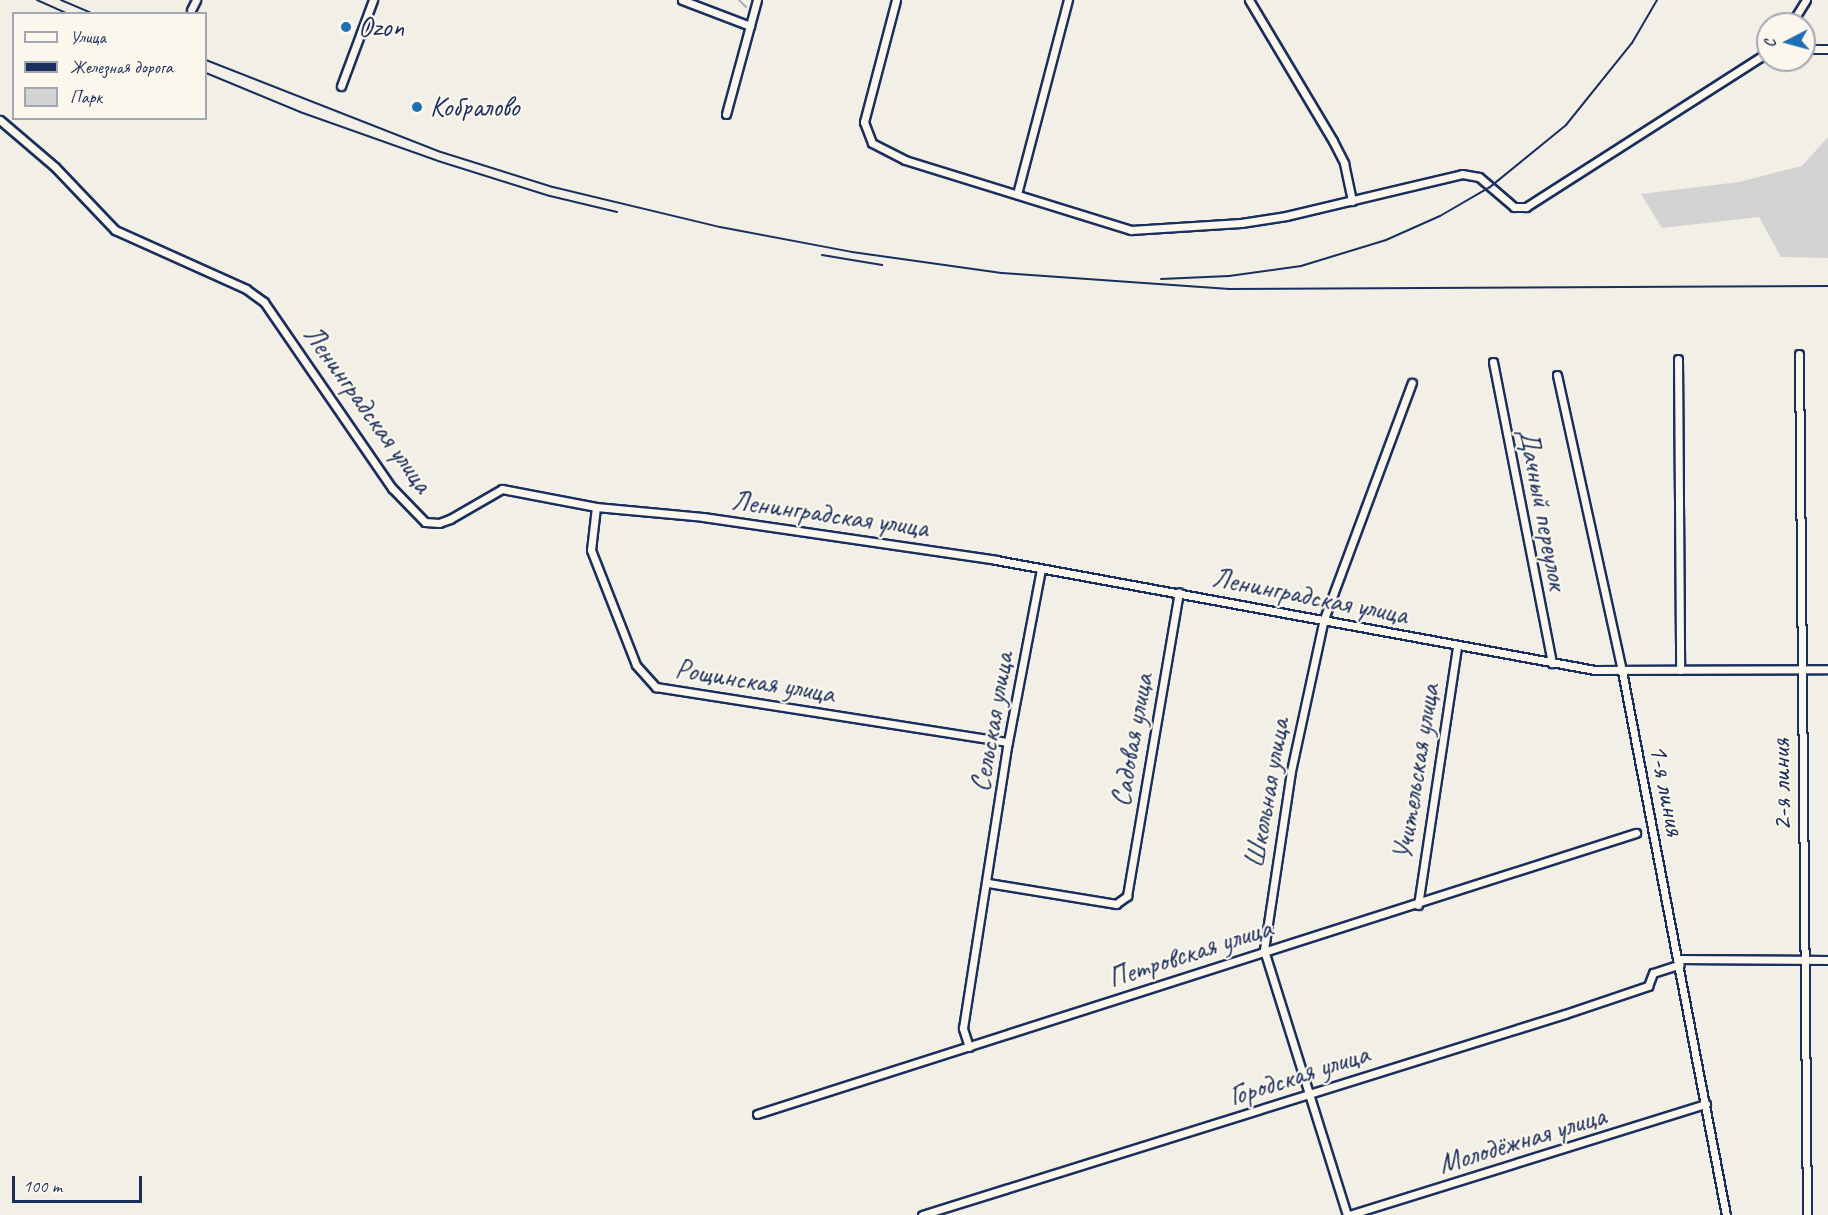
<!DOCTYPE html>
<meta charset="utf-8">
<style>
body{margin:0}
#map{position:relative;width:1828px;height:1215px;overflow:hidden;background:#f2efe6;font-family:Caveat,sans-serif}
div>[style]{position:absolute}
.green>*{inset:0;background:#d2d3d2}
.stream>*{height:2px;margin:-1px;padding:0 1px;transform-origin:1px;border-radius:1px;background:#a9adb7}
.roads{filter:drop-shadow(2px 0 #1b2f5e) drop-shadow(-2px 0 #1b2f5e) drop-shadow(0 2px #1b2f5e) drop-shadow(0 -2px #1b2f5e)}
.street>*{height:7px;margin:-3.5px;padding:0 3.5px;transform-origin:3.5px;border-radius:3.5px;background:#fbf7ec}
.rail>*{height:2px;margin:-1px;padding:0 1px;transform-origin:1px;border-radius:1px;background:#1b2f5e}
.dots>*{width:16px;height:16px;translate:-50% -50%;box-sizing:border-box;border:3px solid #fbf7ec;border-radius:50%}
span{translate:-50% -50%;white-space:nowrap;text-align:center;line-height:1.15;-webkit-text-stroke:4.5px #fbf7ec;paint-order:stroke}
.poi-label{font-size:28px;color:#1b2f5e}
.left{translate:0 -50%;text-align:left}
.street-label{font-size:28px;color:#1b2f5e}
.legend{position:absolute;left:12px;top:12px;width:195px;height:108px;box-sizing:border-box;background:#fbf7ec;border:2px solid #a1a7b3;margin:0;padding:8px 10px;list-style:none;font-size:18px;color:#1b2f5e}
.legend li{display:flex;align-items:center;gap:12px;height:30px}
.legend b{width:30px;border:2px solid #a1a7b3}
.north{position:absolute;left:1756px;top:12px;width:60px;height:60px;box-sizing:border-box;background:#fbf7ec;border:2px solid #a1a7b3;border-radius:50%;rotate:264deg;font-size:16px;font-weight:700;line-height:24px;text-align:center;color:#1b2f5e}
.north::after{content:'';display:block;margin:auto;width:21px;height:27px;background:#1f6fb2;clip-path:polygon(50% 0,100% 100%,50% 72%,0 100%)}
.scale{position:absolute;left:12px;top:1176px;width:130px;height:27px;box-sizing:border-box;border:3px solid #1b2f5e;border-top:0;padding-left:8px;font-size:18px;line-height:21px;white-space:nowrap;color:#1b2f5e;-webkit-text-stroke:4px #fbf7ec;paint-order:stroke}
</style>
<div id="map">
<div class="green">
<i style="clip-path:polygon(1828px 137px,1828px 258px,1781px 257px,1759px 217px,1662px 228px,1641px 194px,1739px 182px,1802px 166px)"></i>
</div>
<div class="stream">
<i style="left:739px;top:0;width:10px;rotate:45deg"></i>
</div>
<div class="roads">
<div class="street">
<i style="left:682px;top:0;width:73px;rotate:20.9deg"></i>
<i style="left:896px;top:0;width:126px;rotate:104.7deg"></i>
<i style="left:864px;top:122px;width:22px;rotate:69deg"></i>
<i style="left:872px;top:143px;width:37px;rotate:27deg"></i>
<i style="left:905px;top:160px;width:237px;rotate:17.2deg"></i>
<i style="left:1131px;top:230px;width:110px;rotate:-3.6deg"></i>
<i style="left:1241px;top:223px;width:46px;rotate:-8.8deg"></i>
<i style="left:1286px;top:216px;width:181px;rotate:-13.4deg"></i>
<i style="left:1462px;top:174px;width:17px;rotate:10deg"></i>
<i style="left:1479px;top:177px;width:46px;rotate:40.6deg"></i>
<i style="left:1514px;top:207px;width:12px"></i>
<i style="left:1526px;top:207px;width:287px;rotate:-32.6deg"></i>
<i style="left:1249px;top:0;width:164px;rotate:59.2deg"></i>
<i style="left:1333px;top:141px;width:25px;rotate:63deg"></i>
<i style="left:1344px;top:163px;width:39px;rotate:78deg"></i>
<i style="left:191px;top:10px;width:11px;rotate:-63deg"></i>
<i style="left:1791px;top:24px;width:28px;rotate:-58deg"></i>
<i style="left:1804px;top:49px;width:24px"></i>
<i style="left:341px;top:86px;width:92px;rotate:-69.6deg"></i>
<i style="left:726px;top:114px;width:118px;rotate:-74.8deg"></i>
<i style="left:0;top:120px;width:72px;rotate:40.5deg"></i>
<i style="left:55px;top:167px;width:87px;rotate:46.4deg"></i>
<i style="left:115px;top:230px;width:144px;rotate:24.2deg"></i>
<i style="left:246px;top:289px;width:22px;rotate:36deg"></i>
<i style="left:264px;top:302px;width:226px;rotate:55.5deg"></i>
<i style="left:392px;top:488px;width:47px;rotate:45.9deg"></i>
<i style="left:425px;top:522px;width:14px;rotate:4deg"></i>
<i style="left:439px;top:523px;width:12px;rotate:-20deg"></i>
<i style="left:450px;top:519px;width:60px;rotate:-30deg"></i>
<i style="left:502px;top:489px;width:96px;rotate:10.8deg"></i>
<i style="left:596px;top:507px;width:107px;rotate:5.3deg"></i>
<i style="left:703px;top:517px;width:296px;rotate:8.3deg"></i>
<i style="left:996px;top:560px;width:609px;rotate:10.41deg"></i>
<i style="left:1595px;top:670px;width:233px;rotate:-0.2deg"></i>
<i style="left:1017px;top:194px;width:201px;rotate:-75.3deg"></i>
<i style="left:1799px;top:354px;width:861px;rotate:89.47deg"></i>
<i style="left:1678px;top:359px;width:311px;rotate:89.6deg"></i>
<i style="left:1493px;top:362px;width:307px;rotate:78.9deg"></i>
<i style="left:1557px;top:375px;width:303px;rotate:77.6deg"></i>
<i style="left:1622px;top:671px;width:554px;rotate:79.18deg"></i>
<i style="left:596px;top:507px;width:43px;rotate:96.6deg"></i>
<i style="left:591px;top:550px;width:123px;rotate:68.6deg"></i>
<i style="left:636px;top:665px;width:30px;rotate:48deg"></i>
<i style="left:656px;top:687px;width:356px;rotate:8.9deg"></i>
<i style="left:988px;top:883px;width:130px;rotate:9.3deg"></i>
<i style="left:1116px;top:904px;width:14px;rotate:-36deg"></i>
<i style="left:1127px;top:896px;width:308px;rotate:-80.3deg"></i>
<i style="left:1418px;top:905px;width:262px;rotate:-81.4deg"></i>
<i style="left:1679px;top:959px;width:149px;rotate:0.4deg"></i>
<i style="left:969px;top:1047px;width:20px;rotate:-108deg"></i>
<i style="left:963px;top:1028px;width:290px;rotate:-81.1deg"></i>
<i style="left:1008px;top:742px;width:176px;rotate:-79.2deg"></i>
<i style="left:757px;top:1114px;width:923px;rotate:-17.73deg"></i>
<i style="left:922px;top:1215px;width:674px;rotate:-17.36deg"></i>
<i style="left:1565px;top:1014px;width:88px;rotate:-18.6deg"></i>
<i style="left:1648px;top:986px;width:14px;rotate:-69deg"></i>
<i style="left:1653px;top:973px;width:28px;rotate:-18deg"></i>
<i style="left:1347px;top:1215px;width:278px;rotate:-107.4deg"></i>
<i style="left:1264px;top:950px;width:181px;rotate:-81.4deg"></i>
<i style="left:1291px;top:771px;width:156px;rotate:-77.8deg"></i>
<i style="left:1324px;top:619px;width:252px;rotate:-69.6deg"></i>
<i style="left:1349px;top:1215px;width:374px;rotate:-17.3deg"></i>
</div>
</div>
<div class="rail">
<i style="left:37px;top:0;width:34px;rotate:24deg"></i>
<i style="left:61px;top:0;width:36px;rotate:23deg"></i>
<i style="left:206px;top:60px;width:252px;rotate:21.4deg"></i>
<i style="left:441px;top:152px;width:117px;rotate:17.4deg"></i>
<i style="left:553px;top:187px;width:172px;rotate:13.5deg"></i>
<i style="left:720px;top:227px;width:134px;rotate:10.7deg"></i>
<i style="left:852px;top:252px;width:151px;rotate:8deg"></i>
<i style="left:1002px;top:273px;width:228px;rotate:4deg"></i>
<i style="left:1229px;top:289px;width:599px;rotate:-0.29deg"></i>
<i style="left:206px;top:73px;width:102px;rotate:22.5deg"></i>
<i style="left:300px;top:112px;width:146px;rotate:19.5deg"></i>
<i style="left:438px;top:161px;width:117px;rotate:17.4deg"></i>
<i style="left:550px;top:196px;width:69px;rotate:13.4deg"></i>
<i style="left:822px;top:255px;width:61px;rotate:9.5deg"></i>
<i style="left:1161px;top:279px;width:68px;rotate:-2.5deg"></i>
<i style="left:1229px;top:276px;width:73px;rotate:-7.9deg"></i>
<i style="left:1301px;top:266px;width:89px;rotate:-17deg"></i>
<i style="left:1386px;top:240px;width:59px;rotate:-24deg"></i>
<i style="left:1440px;top:216px;width:58px;rotate:-30.1deg"></i>
<i style="left:1490px;top:187px;width:98px;rotate:-39.2deg"></i>
<i style="left:1566px;top:125px;width:105px;rotate:-51.2deg"></i>
<i style="left:1632px;top:43px;width:50px;rotate:-59.8deg"></i>
</div>
<div class="dots">
<i style="left:346px;top:27px;background:#1f6fb2"></i>
<i style="left:417px;top:107px;background:#1f6fb2"></i>
</div>
<div class="poi-label">
<span class="left" style="left:358px;top:27px">Ozon</span>
<span class="left" style="left:430px;top:107px">Кобралово</span>
</div>
<div class="street-label">
<span style="left:368px;top:409px;rotate:54deg">Ленинградская улица</span>
<span style="left:1543px;top:509px;rotate:79deg">Дачный переулок</span>
<span style="left:830px;top:514px;rotate:8deg">Ленинградская улица</span>
<span style="left:1310px;top:596px;rotate:11deg">Ленинградская улица</span>
<span style="left:755px;top:681px;rotate:9deg">Рощинская улица</span>
<span style="left:992px;top:722px;rotate:-80deg">Сельская улица</span>
<span style="left:1132px;top:740px;rotate:-80deg">Садовая улица</span>
<span style="left:1416px;top:772px;rotate:-81deg">Учительская улица</span>
<span style="left:1781px;top:785px;rotate:-91deg">2-я линия</span>
<span style="left:1667px;top:790px;rotate:79deg">1-я линия</span>
<span style="left:1267px;top:793px;rotate:-80deg">Школьная улица</span>
<span style="left:1190px;top:953px;rotate:-18deg">Петровская улица</span>
<span style="left:1299px;top:1075px;rotate:-18deg">Городская улица</span>
<span style="left:1522px;top:1140px;rotate:-17deg">Молодёжная улица</span>
</div>
<ul class="legend">
<li><b style="height:8px;background:#fbf7ec"></b>Улица</li>
<li><b style="height:8px;background:#1b2f5e"></b>Железная дорога</li>
<li><b style="height:16px;background:#d2d3d2"></b>Парк</li>
</ul>
<div class="north">С</div>
<div class="scale">100 m</div>
</div>
